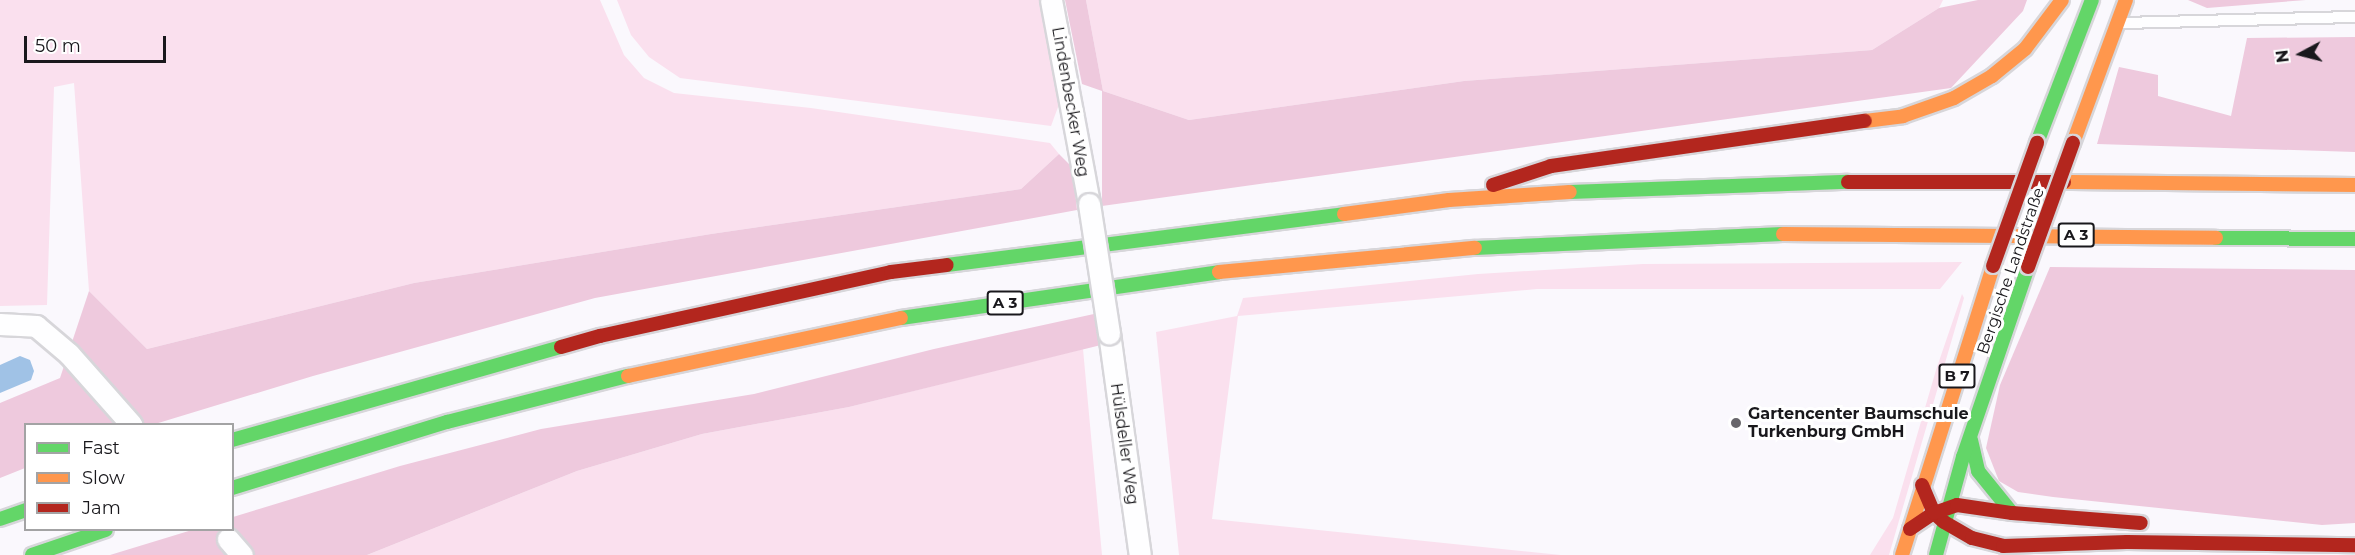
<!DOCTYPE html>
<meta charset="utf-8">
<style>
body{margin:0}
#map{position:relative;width:2355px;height:555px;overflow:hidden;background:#faf8fd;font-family:Montserrat,sans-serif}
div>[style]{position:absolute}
.green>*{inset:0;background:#fae0ee}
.forest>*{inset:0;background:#eec9dd}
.water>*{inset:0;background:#a0c2e6}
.roads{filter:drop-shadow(2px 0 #d7d6da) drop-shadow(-2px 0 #d7d6da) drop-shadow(0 2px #d7d6da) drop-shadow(0 -2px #d7d6da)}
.lane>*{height:10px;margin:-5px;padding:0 5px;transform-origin:5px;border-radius:5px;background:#fefeff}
.street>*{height:21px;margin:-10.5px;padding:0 10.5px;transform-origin:10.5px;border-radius:10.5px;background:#fefeff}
.fast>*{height:14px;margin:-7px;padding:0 7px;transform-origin:7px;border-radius:7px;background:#63d668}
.slow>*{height:14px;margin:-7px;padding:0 7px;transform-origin:7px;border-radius:7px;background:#ff974d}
.jam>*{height:14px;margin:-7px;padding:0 7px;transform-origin:7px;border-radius:7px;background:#b3261e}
.bridges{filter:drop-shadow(2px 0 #d7d6da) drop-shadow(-2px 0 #d7d6da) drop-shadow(0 2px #d7d6da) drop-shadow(0 -2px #d7d6da)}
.street-bridge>*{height:21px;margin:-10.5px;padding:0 10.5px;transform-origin:10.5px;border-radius:10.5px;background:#fefeff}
.jam-bridge>*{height:14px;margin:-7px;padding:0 7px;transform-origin:7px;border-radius:7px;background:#b3261e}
.dots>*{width:16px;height:16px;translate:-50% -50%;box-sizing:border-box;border:3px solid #fff;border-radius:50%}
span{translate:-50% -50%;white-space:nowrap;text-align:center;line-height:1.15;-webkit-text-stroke:6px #fff;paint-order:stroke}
.shield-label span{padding:2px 4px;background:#fff;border:2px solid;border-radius:4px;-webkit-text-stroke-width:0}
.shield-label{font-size:15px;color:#19181c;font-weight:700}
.street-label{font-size:16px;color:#19181c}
.poi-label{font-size:16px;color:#19181c;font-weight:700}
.left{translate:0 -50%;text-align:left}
.legend{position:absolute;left:24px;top:423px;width:210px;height:108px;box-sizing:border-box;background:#fff;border:2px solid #a3a3a4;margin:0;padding:8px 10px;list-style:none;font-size:18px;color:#19181c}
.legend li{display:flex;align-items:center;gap:12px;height:30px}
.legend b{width:30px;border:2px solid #a3a3a4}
.north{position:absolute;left:2271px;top:24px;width:60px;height:60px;-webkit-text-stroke:4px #fff;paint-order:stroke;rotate:263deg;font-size:16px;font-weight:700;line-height:24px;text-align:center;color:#19181c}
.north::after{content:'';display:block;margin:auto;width:21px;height:27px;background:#19181c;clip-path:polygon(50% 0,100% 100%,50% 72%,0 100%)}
.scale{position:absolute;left:24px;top:36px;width:142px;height:27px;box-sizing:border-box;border:3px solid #19181c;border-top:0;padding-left:8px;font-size:18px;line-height:21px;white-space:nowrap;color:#19181c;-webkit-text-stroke:4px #fff;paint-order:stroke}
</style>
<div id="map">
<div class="green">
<i style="clip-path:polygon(0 0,600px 0,624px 55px,644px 78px,674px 93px,811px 108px,1050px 143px,1059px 154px,1021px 189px,711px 234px,414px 283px,147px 349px,89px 291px,74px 83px,54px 87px,47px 305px,0 306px)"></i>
<i style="clip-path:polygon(617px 0,1042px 0,1061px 99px,1051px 126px,680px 78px,649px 57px,631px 35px)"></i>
<i style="clip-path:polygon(1086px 0,1943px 0,1939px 8px,1872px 50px,1464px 81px,1189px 120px,1103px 91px)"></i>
<i style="clip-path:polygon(1962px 262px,1940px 289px,1537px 289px,1238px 316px,1212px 519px,1561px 555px,1179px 555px,1156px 332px,1237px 316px,1243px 298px,1478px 274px,1643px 264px)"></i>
<i style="clip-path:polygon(1962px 294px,1964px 298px,1889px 555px,1870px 555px,1893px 518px,1936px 370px)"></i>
<i style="clip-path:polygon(1083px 349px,1102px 555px,367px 555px,577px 471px,702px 434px,849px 407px)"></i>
</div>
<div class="forest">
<i style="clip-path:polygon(1065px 0,1086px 0,1103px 91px,1189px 120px,1464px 81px,1872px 50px,1939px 8px,1978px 0,2027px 0,2023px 11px,1951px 88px,1102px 206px,1102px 91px,1082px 84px)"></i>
<i style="clip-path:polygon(2188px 0,2306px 0,2207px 8px)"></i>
<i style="clip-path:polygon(2355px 37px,2355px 152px,2097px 144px,2119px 67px,2158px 75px,2158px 96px,2231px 116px,2247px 38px)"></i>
<i style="clip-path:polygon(1059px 154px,1073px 168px,1077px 210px,595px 298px,313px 376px,155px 424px,26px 424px,25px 468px,0 478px,0 403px,60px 378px,89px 291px,147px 349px,414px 283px,711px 234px,1021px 189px)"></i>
<i style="clip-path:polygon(2050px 267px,2355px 270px,2355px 523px,2322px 525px,2053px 497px,2018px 492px,1999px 481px,1986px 448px,2000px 385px)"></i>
<i style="clip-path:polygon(1103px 312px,1101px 345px,849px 407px,702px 434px,577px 471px,367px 555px,110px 555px,192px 530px,232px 530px,233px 517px,400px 466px,541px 429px,754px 394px,934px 349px)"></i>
</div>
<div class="water">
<i style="clip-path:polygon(20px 356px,30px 360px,34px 371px,31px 380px,0 393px,0 365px)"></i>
</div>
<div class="roads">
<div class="lane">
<i style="left:2123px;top:23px;width:232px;rotate:-1.5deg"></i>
</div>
<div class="street">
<i style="left:1051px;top:0;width:208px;rotate:79.4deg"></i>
<i style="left:0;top:324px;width:36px;rotate:3deg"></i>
<i style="left:36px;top:326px;width:43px;rotate:40.3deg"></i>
<i style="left:69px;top:354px;width:94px;rotate:48.5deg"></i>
<i style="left:1109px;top:333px;width:224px;rotate:82.1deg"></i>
<i style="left:228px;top:539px;width:21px;rotate:49deg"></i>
</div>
<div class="fast">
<i style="left:2037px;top:143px;width:153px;rotate:-69deg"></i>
<i style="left:1570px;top:192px;width:278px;rotate:-2.1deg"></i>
<i style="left:2216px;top:238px;width:139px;rotate:0.4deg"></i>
<i style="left:1475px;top:248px;width:308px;rotate:-2.6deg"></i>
<i style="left:947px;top:265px;width:400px;rotate:-7.3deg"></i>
<i style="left:901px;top:318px;width:321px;rotate:-8.2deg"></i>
<i style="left:232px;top:440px;width:342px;rotate:-15.8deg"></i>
<i style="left:1971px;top:440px;width:32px;rotate:77deg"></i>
<i style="left:1978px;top:471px;width:54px;rotate:51deg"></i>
<i style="left:232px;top:488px;width:225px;rotate:-17.1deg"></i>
<i style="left:447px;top:422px;width:187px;rotate:-14.3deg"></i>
<i style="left:0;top:519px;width:28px;rotate:-19deg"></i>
<i style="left:32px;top:555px;width:78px;rotate:-18.7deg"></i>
<i style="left:1936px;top:555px;width:102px;rotate:-74.6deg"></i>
<i style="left:1963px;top:457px;width:201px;rotate:-71.1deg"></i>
</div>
<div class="slow">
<i style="left:1865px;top:121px;width:38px;rotate:-7deg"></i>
<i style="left:1903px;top:116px;width:54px;rotate:-19.4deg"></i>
<i style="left:1954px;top:98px;width:44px;rotate:-30.1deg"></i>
<i style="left:1992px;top:76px;width:43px;rotate:-39.3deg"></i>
<i style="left:2025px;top:49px;width:61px;rotate:-52.9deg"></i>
<i style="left:2073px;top:143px;width:153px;rotate:-69.7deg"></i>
<i style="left:2064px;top:182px;width:291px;rotate:0.6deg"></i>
<i style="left:1344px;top:214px;width:106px;rotate:-7.6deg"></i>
<i style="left:1449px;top:200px;width:121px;rotate:-3.8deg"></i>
<i style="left:1783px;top:234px;width:433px;rotate:0.5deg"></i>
<i style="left:1219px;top:272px;width:257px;rotate:-5.4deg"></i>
<i style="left:628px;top:376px;width:279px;rotate:-12deg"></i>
<i style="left:1902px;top:555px;width:303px;rotate:-72.5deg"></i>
</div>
<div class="jam">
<i style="left:1848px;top:182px;width:216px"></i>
<i style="left:1493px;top:185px;width:61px;rotate:-18.1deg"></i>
<i style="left:1551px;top:166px;width:317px;rotate:-8.2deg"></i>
<i style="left:561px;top:347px;width:41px;rotate:-15.8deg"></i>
<i style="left:600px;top:336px;width:298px;rotate:-12.4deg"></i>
<i style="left:891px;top:272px;width:56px;rotate:-7.1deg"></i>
<i style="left:1922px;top:485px;width:30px;rotate:67deg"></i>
<i style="left:1934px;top:513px;width:13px;rotate:42deg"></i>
<i style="left:1944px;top:522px;width:32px;rotate:30deg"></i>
<i style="left:1972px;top:538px;width:32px;rotate:14deg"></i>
<i style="left:2003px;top:546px;width:124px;rotate:-1.8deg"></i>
<i style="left:2127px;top:542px;width:228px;rotate:0.8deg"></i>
<i style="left:1910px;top:529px;width:29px;rotate:-34deg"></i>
<i style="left:1934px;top:513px;width:24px;rotate:-19deg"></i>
<i style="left:1957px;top:505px;width:56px;rotate:8.3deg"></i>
<i style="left:2012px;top:513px;width:129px;rotate:4.4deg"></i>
</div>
</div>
<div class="bridges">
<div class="street-bridge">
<i style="left:1089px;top:204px;width:131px;rotate:81.2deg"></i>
</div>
<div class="jam-bridge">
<i style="left:1993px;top:266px;width:131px;rotate:-70.3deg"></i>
<i style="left:2028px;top:267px;width:132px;rotate:-70.1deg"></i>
</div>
</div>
<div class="dots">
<i style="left:1736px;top:423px;background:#68666b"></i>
</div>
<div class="shield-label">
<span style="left:2076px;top:235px">A 3</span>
<span style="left:1005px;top:303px">A 3</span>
<span style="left:1957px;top:376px">B 7</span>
</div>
<div class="street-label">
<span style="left:1070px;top:102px;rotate:80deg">Lindenbecker Weg</span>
<span style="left:2011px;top:271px;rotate:-71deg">Bergische Landstraße</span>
<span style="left:1124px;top:444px;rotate:82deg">Hülsdeller Weg</span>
</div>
<div class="poi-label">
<span class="left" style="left:1748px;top:423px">Gartencenter Baumschule<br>Turkenburg GmbH</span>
</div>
<ul class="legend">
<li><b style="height:8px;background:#63d668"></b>Fast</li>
<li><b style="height:8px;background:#ff974d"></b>Slow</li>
<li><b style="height:8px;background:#b3261e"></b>Jam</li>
</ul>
<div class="north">N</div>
<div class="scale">50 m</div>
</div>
